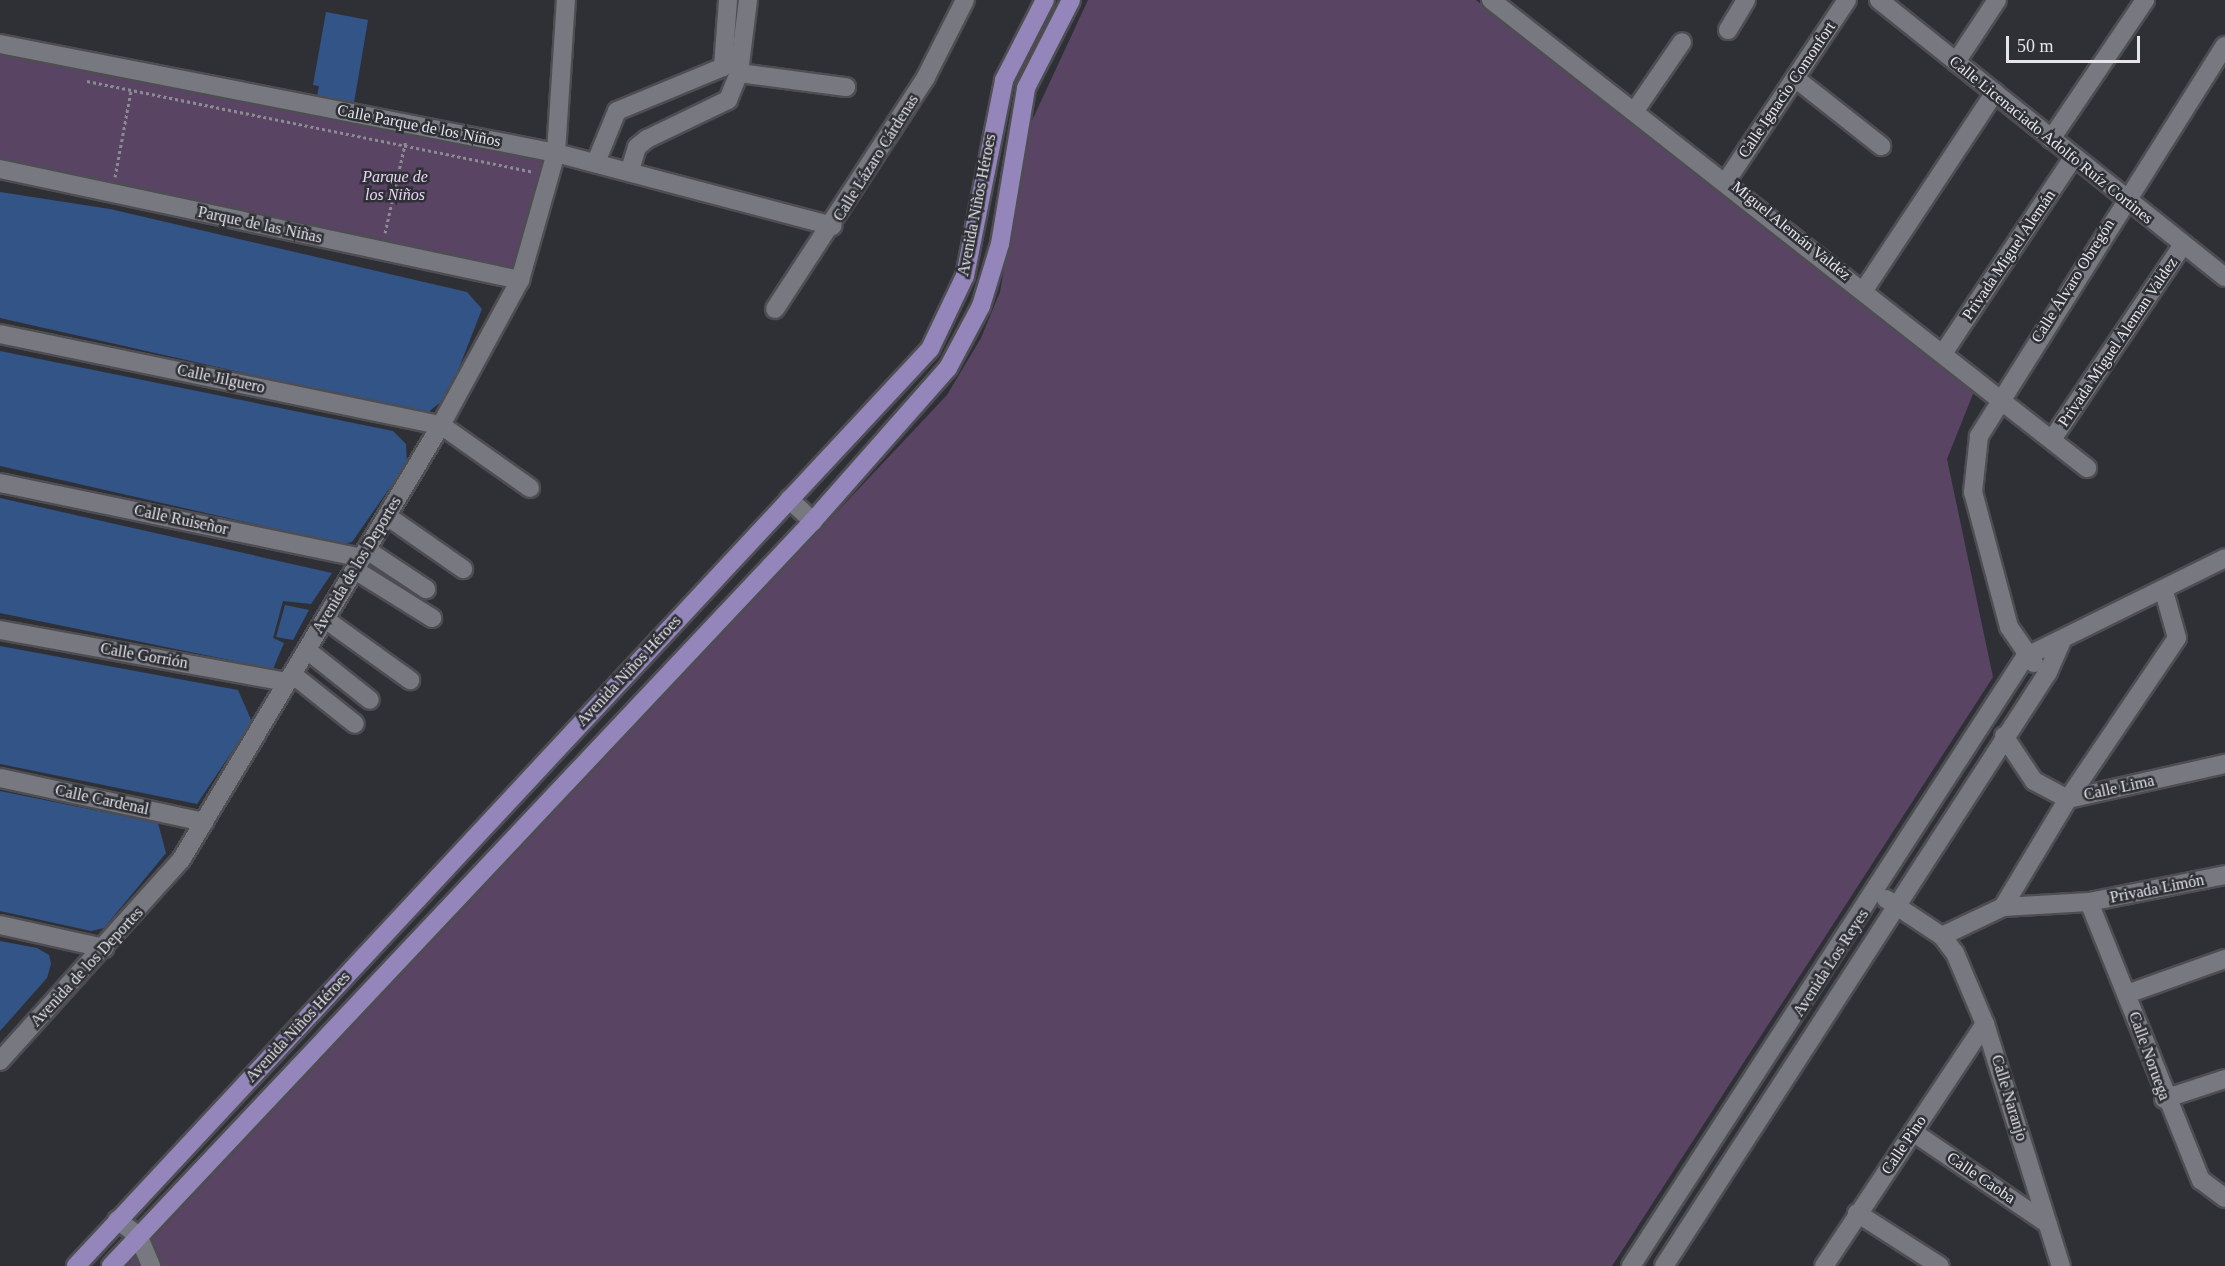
<!DOCTYPE html>
<meta charset="utf-8">
<style>
body{margin:0}
#map{position:relative;width:2225px;height:1266px;overflow:hidden;background:#2f3036;font-family:Georgia,serif}
div>[style]{position:absolute}
.green>*{inset:0;background:#594464}
.building>*{inset:0;background:#335487}
.path>*{height:3px;margin-top:-1.5px;transform-origin:0;background:repeating-linear-gradient(90deg,#8b8b91 0 3px,transparent 0 6px)}
.roads{filter:drop-shadow(2px 0 #4d4d52) drop-shadow(-2px 0 #4d4d52) drop-shadow(0 2px #4d4d52) drop-shadow(0 -2px #4d4d52)}
.minor>*{height:18px;margin:-9px;padding:0 9px;transform-origin:9px;border-radius:9px;background:#777880}
.major>*{height:18px;margin:-9px;padding:0 9px;transform-origin:9px;border-radius:9px;background:#9486bb}
span{translate:-50% -50%;white-space:nowrap;text-align:center;line-height:1.15;-webkit-text-stroke:5px #2f3036;paint-order:stroke}
.street-label{font-size:16px;color:#e5e5ea}
.park-label{font-size:16px;color:#ebd5f6;font-style:italic}
.scale{position:absolute;left:2006px;top:36px;width:134px;height:27px;box-sizing:border-box;border:3px solid #e5e5ea;border-top:0;padding-left:8px;font-size:18px;line-height:21px;white-space:nowrap;color:#e5e5ea;-webkit-text-stroke:4px #2f3036;paint-order:stroke}
</style>
<div id="map">
<div class="green">
<i style="clip-path:polygon(1088px 0,1476px 0,1975px 389px,1947px 459px,1993px 677px,1612px 1266px,127px 1266px,947px 395px,981px 338px,1000px 292px,1029px 127px)"></i>
<i style="clip-path:polygon(0 44px,554px 154px,517px 276px,0 168px)"></i>
</div>
<div class="building">
<i style="clip-path:polygon(326px 12px,368px 20px,354px 103px,317px 96px,319px 86px,313px 85px)"></i>
<i style="clip-path:polygon(0 192px,110px 209px,467px 292px,482px 309px,448px 396px,426px 414px,0 318px)"></i>
<i style="clip-path:polygon(0 351px,393px 431px,406px 444px,407px 463px,352px 542px,342px 544px,0 466px)"></i>
<i style="clip-path:polygon(0 498px,332px 573px,311px 604px,283px 601px,273px 638px,284px 643px,273px 669px,0 613px)"></i>
<i style="clip-path:polygon(285px 605px,309px 610px,293px 640px,276px 637px)"></i>
<i style="clip-path:polygon(0 646px,238px 690px,252px 722px,197px 804px,0 764px)"></i>
<i style="clip-path:polygon(0 791px,158px 823px,166px 853px,104px 928px,91px 931px,0 911px)"></i>
<i style="clip-path:polygon(0 941px,37px 948px,49px 955px,51px 964px,47px 978px,0 1031px)"></i>
</div>
<div class="path">
<i style="left:87px;top:81px;width:455px;rotate:11.5deg"></i>
<i style="left:115px;top:177px;width:87px;rotate:-79.5deg"></i>
<i style="left:385px;top:233px;width:95px;rotate:-77.3deg"></i>
</div>
<div class="roads">
<div class="minor">
<i style="left:1491px;top:0;width:758px;rotate:38.14deg"></i>
<i style="left:1879px;top:0;width:443px;rotate:38.7deg"></i>
<i style="left:1728px;top:30px;width:35px;rotate:-59deg"></i>
<i style="left:0;top:44px;width:567px;rotate:11.09deg"></i>
<i style="left:556px;top:153px;width:286px;rotate:14.8deg"></i>
<i style="left:1956px;top:62px;width:74px;rotate:-56.5deg"></i>
<i style="left:739px;top:73px;width:108px;rotate:7.5deg"></i>
<i style="left:1795px;top:78px;width:110px;rotate:38.3deg"></i>
<i style="left:1636px;top:109px;width:81px;rotate:-55.5deg"></i>
<i style="left:2051px;top:139px;width:168px;rotate:-55.9deg"></i>
<i style="left:596px;top:162px;width:55px;rotate:-67.6deg"></i>
<i style="left:617px;top:111px;width:115px;rotate:-22.5deg"></i>
<i style="left:723px;top:67px;width:67px;rotate:-85.7deg"></i>
<i style="left:0;top:169px;width:532px;rotate:12.05deg"></i>
<i style="left:630px;top:170px;width:24px;rotate:-73deg"></i>
<i style="left:637px;top:147px;width:13px;rotate:-39deg"></i>
<i style="left:647px;top:139px;width:90px;rotate:-25.7deg"></i>
<i style="left:728px;top:100px;width:29px;rotate:-68deg"></i>
<i style="left:739px;top:73px;width:74px;rotate:-83deg"></i>
<i style="left:1727px;top:180px;width:216px;rotate:-56.3deg"></i>
<i style="left:1864px;top:290px;width:237px;rotate:-56.5deg"></i>
<i style="left:775px;top:309px;width:277px;rotate:-56.9deg"></i>
<i style="left:926px;top:77px;width:86px;rotate:-63.1deg"></i>
<i style="left:0;top:334px;width:450px;rotate:11.7deg"></i>
<i style="left:441px;top:425px;width:109px;rotate:35.3deg"></i>
<i style="left:1944px;top:352px;width:233px;rotate:-56.4deg"></i>
<i style="left:2053px;top:438px;width:231px;rotate:-56.1deg"></i>
<i style="left:0;top:483px;width:370px;rotate:11.7deg"></i>
<i style="left:789px;top:499px;width:33px;rotate:43deg"></i>
<i style="left:387px;top:516px;width:93px;rotate:34.9deg"></i>
<i style="left:367px;top:550px;width:71px;rotate:33.5deg"></i>
<i style="left:355px;top:570px;width:91px;rotate:31.9deg"></i>
<i style="left:325px;top:619px;width:105px;rotate:35.7deg"></i>
<i style="left:0;top:630px;width:292px;rotate:10.3deg"></i>
<i style="left:307px;top:650px;width:80px;rotate:38.4deg"></i>
<i style="left:2034px;top:663px;width:44px;rotate:-124.8deg"></i>
<i style="left:2009px;top:627px;width:140px;rotate:-104.9deg"></i>
<i style="left:1973px;top:492px;width:56px;rotate:-83.9deg"></i>
<i style="left:1979px;top:436px;width:461px;rotate:-57.8deg"></i>
<i style="left:292px;top:674px;width:80px;rotate:38.4deg"></i>
<i style="left:2004px;top:736px;width:54px;rotate:56.3deg"></i>
<i style="left:2034px;top:781px;width:38px;rotate:28deg"></i>
<i style="left:2068px;top:799px;width:161px;rotate:-12.6deg"></i>
<i style="left:0;top:778px;width:209px;rotate:12.2deg"></i>
<i style="left:1886px;top:899px;width:67px;rotate:33.5deg"></i>
<i style="left:1942px;top:936px;width:68px;rotate:-25.4deg"></i>
<i style="left:2003px;top:907px;width:86px;rotate:-3.3deg"></i>
<i style="left:2089px;top:902px;width:139px;rotate:-11.2deg"></i>
<i style="left:2089px;top:902px;width:300px;rotate:68.1deg"></i>
<i style="left:2201px;top:1180px;width:30px;rotate:37deg"></i>
<i style="left:2003px;top:907px;width:126px;rotate:-59deg"></i>
<i style="left:2068px;top:799px;width:194px;rotate:-55.9deg"></i>
<i style="left:2177px;top:638px;width:49px;rotate:-105.5deg"></i>
<i style="left:0;top:925px;width:107px;rotate:12.5deg"></i>
<i style="left:1942px;top:936px;width:21px;rotate:53deg"></i>
<i style="left:1955px;top:953px;width:77px;rotate:67.1deg"></i>
<i style="left:1985px;top:1024px;width:254px;rotate:72.6deg"></i>
<i style="left:2127px;top:994px;width:104px;rotate:-19.7deg"></i>
<i style="left:0;top:1061px;width:270px;rotate:-48deg"></i>
<i style="left:181px;top:860px;width:507px;rotate:-59.13deg"></i>
<i style="left:441px;top:425px;width:165px;rotate:-61.4deg"></i>
<i style="left:520px;top:280px;width:132px;rotate:-74.2deg"></i>
<i style="left:556px;top:153px;width:153px;rotate:-86.3deg"></i>
<i style="left:2164px;top:1099px;width:64px;rotate:-18.2deg"></i>
<i style="left:1913px;top:1132px;width:163px;rotate:34.3deg"></i>
<i style="left:1857px;top:1213px;width:98px;rotate:32.6deg"></i>
<i style="left:117px;top:1220px;width:26px;rotate:36deg"></i>
<i style="left:138px;top:1235px;width:34px;rotate:67deg"></i>
<i style="left:1631px;top:1266px;width:725px;rotate:-57.1deg"></i>
<i style="left:2025px;top:657px;width:223px;rotate:-26.3deg"></i>
<i style="left:1664px;top:1266px;width:707px;rotate:-57.12deg"></i>
<i style="left:2048px;top:672px;width:32px;rotate:-66deg"></i>
<i style="left:1824px;top:1266px;width:291px;rotate:-56.4deg"></i>
</div>
<div class="major">
<i style="left:76px;top:1266px;width:1253px;rotate:-47.04deg"></i>
<i style="left:930px;top:349px;width:81px;rotate:-64.4deg"></i>
<i style="left:965px;top:276px;width:200px;rotate:-78.7deg"></i>
<i style="left:1004px;top:80px;width:90px;rotate:-62.9deg"></i>
<i style="left:111px;top:1266px;width:1024px;rotate:-46.7deg"></i>
<i style="left:813px;top:521px;width:204px;rotate:-48.6deg"></i>
<i style="left:948px;top:368px;width:70px;rotate:-62deg"></i>
<i style="left:981px;top:306px;width:65px;rotate:-73deg"></i>
<i style="left:1000px;top:244px;width:158px;rotate:-80.5deg"></i>
<i style="left:1026px;top:88px;width:99px;rotate:-62.9deg"></i>
</div>
</div>
<div class="street-label">
<span style="left:1787px;top:90px;rotate:-56deg">Calle Ignacio Comonfort</span>
<span style="left:419px;top:126px;rotate:11deg">Calle Parque de los Niños</span>
<span style="left:2051px;top:140px;rotate:39deg">Calle Licenaciado Adolfo Ruíz Cortines</span>
<span style="left:876px;top:158px;rotate:-58deg">Calle Lázaro Cárdenas</span>
<span style="left:977px;top:205px;rotate:-79deg">Avenida Niños Héroes</span>
<span style="left:260px;top:225px;rotate:12deg">Parque de las Niñas</span>
<span style="left:1791px;top:231px;rotate:39deg">Miguel Alemán Valdéz</span>
<span style="left:2009px;top:255px;rotate:-56deg">Privada Miguel Alemán</span>
<span style="left:2073px;top:281px;rotate:-58deg">Calle Álvaro Obregón</span>
<span style="left:2118px;top:342px;rotate:-56deg">Privada Miguel Aleman Valdez</span>
<span style="left:221px;top:379px;rotate:12deg">Calle Jilguero</span>
<span style="left:181px;top:520px;rotate:12deg">Calle Ruiseñor</span>
<span style="left:357px;top:565px;rotate:-59deg">Avenida de los Deportes</span>
<span style="left:144px;top:656px;rotate:10deg">Calle Gorrión</span>
<span style="left:629px;top:671px;rotate:-47deg">Avenida Niños Héroes</span>
<span style="left:2119px;top:788px;rotate:-12deg">Calle Lima</span>
<span style="left:102px;top:800px;rotate:12deg">Calle Cardenal</span>
<span style="left:2157px;top:889px;rotate:-11deg">Privada Limón</span>
<span style="left:1831px;top:963px;rotate:-57deg">Avenida Los Reyes</span>
<span style="left:87px;top:967px;rotate:-47deg">Avenida de los Deportes</span>
<span style="left:298px;top:1027px;rotate:-47deg">Avenida Niños Héroes</span>
<span style="left:2149px;top:1056px;rotate:70deg">Calle Noruega</span>
<span style="left:2009px;top:1098px;rotate:73deg">Calle Naranjo</span>
<span style="left:1904px;top:1145px;rotate:-56deg">Calle Pino</span>
<span style="left:1981px;top:1178px;rotate:34deg">Calle Caoba</span>
</div>
<div class="park-label">
<span style="left:395px;top:186px">Parque de<br>los Niños</span>
</div>
<div class="scale">50 m</div>
</div>
